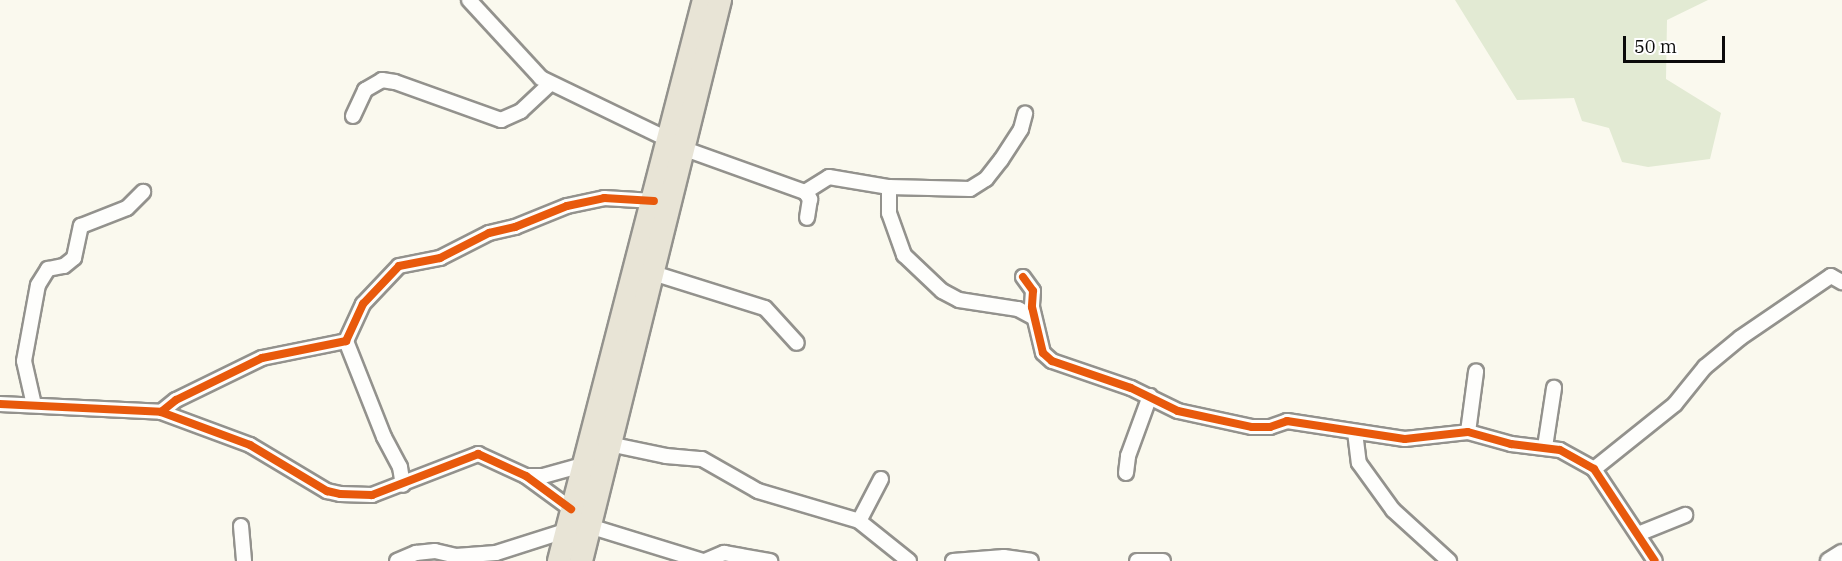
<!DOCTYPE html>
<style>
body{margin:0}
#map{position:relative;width:1842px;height:561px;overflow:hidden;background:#faf9ee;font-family:"IBM Plex Serif",serif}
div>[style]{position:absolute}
.cemetery>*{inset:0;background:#e2ead3}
.roads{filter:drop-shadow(2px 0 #93928d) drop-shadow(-2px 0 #93928d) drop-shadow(0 2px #93928d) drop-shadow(0 -2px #93928d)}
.minor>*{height:14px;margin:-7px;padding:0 7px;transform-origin:7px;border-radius:7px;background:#fefefc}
.tertiary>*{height:16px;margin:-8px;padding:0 8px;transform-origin:8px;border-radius:8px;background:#fefefc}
.trunk>*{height:22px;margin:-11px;padding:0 11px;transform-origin:11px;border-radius:11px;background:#e8e4d6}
.cycleway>*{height:8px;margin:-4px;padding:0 4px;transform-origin:4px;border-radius:4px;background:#e8590c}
span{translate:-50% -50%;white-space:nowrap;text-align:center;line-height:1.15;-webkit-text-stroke:6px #fff;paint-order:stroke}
.scale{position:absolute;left:1623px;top:36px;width:102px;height:27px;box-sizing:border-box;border:3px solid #0b0b0b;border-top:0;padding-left:8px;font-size:18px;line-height:21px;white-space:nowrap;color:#0b0b0b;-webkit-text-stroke:4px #fff;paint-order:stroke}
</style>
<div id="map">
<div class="cemetery">
<i style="clip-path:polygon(1455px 0,1708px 0,1667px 20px,1666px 79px,1721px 113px,1710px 159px,1648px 167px,1622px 162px,1609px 128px,1582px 121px,1574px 98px,1517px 100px)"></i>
</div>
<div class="roads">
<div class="minor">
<i style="left:469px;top:0;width:106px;rotate:47.3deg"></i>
<i style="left:541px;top:78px;width:142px;rotate:25.8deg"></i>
<i style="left:353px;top:116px;width:29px;rotate:-65deg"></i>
<i style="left:365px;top:90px;width:20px;rotate:-30deg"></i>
<i style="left:382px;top:80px;width:13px;rotate:9deg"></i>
<i style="left:395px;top:82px;width:113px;rotate:19.7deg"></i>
<i style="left:501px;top:120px;width:22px;rotate:-24deg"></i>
<i style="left:521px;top:111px;width:40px;rotate:-43deg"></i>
<i style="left:685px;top:149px;width:127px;rotate:19.7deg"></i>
<i style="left:805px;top:192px;width:9px;rotate:54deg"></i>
<i style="left:810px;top:199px;width:19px;rotate:99deg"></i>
<i style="left:889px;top:187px;width:26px;rotate:90deg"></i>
<i style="left:889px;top:213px;width:45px;rotate:70.3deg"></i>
<i style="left:904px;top:255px;width:52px;rotate:43.5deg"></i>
<i style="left:942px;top:291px;width:19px;rotate:28deg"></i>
<i style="left:959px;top:300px;width:60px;rotate:8.7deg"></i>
<i style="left:1018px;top:309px;width:17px;rotate:28deg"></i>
<i style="left:805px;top:192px;width:28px;rotate:-32deg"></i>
<i style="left:829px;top:177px;width:61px;rotate:9.5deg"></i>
<i style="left:889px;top:187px;width:81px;rotate:1.4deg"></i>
<i style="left:970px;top:189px;width:19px;rotate:-32deg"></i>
<i style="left:986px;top:179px;width:24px;rotate:-52deg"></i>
<i style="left:1001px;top:160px;width:37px;rotate:-57deg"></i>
<i style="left:1021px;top:129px;width:16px;rotate:-75deg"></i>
<i style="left:653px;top:273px;width:117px;rotate:17.4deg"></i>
<i style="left:765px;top:308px;width:47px;rotate:47.6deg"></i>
<i style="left:1023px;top:277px;width:17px;rotate:54deg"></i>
<i style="left:1033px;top:291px;width:16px;rotate:94deg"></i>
<i style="left:1032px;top:307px;width:47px;rotate:76.6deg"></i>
<i style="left:1043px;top:353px;width:12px;rotate:42deg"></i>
<i style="left:1052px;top:361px;width:83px;rotate:18.9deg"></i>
<i style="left:1131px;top:388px;width:52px;rotate:26.1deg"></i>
<i style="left:1178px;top:411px;width:76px;rotate:12.2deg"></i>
<i style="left:1252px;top:427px;width:18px"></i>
<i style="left:1270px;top:427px;width:18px;rotate:-19deg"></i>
<i style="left:1287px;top:421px;width:119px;rotate:8.7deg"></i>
<i style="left:1405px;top:439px;width:63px;rotate:-6.3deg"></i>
<i style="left:1468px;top:432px;width:45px;rotate:15.6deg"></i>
<i style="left:1511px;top:444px;width:49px;rotate:7deg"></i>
<i style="left:1560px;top:450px;width:39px;rotate:29deg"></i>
<i style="left:1594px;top:469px;width:110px;rotate:56.5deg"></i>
<i style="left:346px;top:341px;width:103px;rotate:68.4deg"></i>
<i style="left:384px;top:437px;width:34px;rotate:62deg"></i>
<i style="left:400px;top:467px;width:18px;rotate:81deg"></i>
<i style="left:0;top:404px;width:161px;rotate:2.8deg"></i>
<i style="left:161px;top:412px;width:95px;rotate:20.3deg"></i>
<i style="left:250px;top:445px;width:90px;rotate:30.9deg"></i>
<i style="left:327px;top:491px;width:13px;rotate:13deg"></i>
<i style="left:340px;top:494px;width:32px;rotate:2deg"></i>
<i style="left:372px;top:495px;width:114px;rotate:-21.1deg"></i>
<i style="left:478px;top:454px;width:53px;rotate:24.6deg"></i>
<i style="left:526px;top:476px;width:56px;rotate:36.3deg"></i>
<i style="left:34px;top:405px;width:45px;rotate:-102.8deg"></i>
<i style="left:24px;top:361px;width:77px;rotate:-79.6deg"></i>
<i style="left:38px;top:285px;width:19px;rotate:-58deg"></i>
<i style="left:48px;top:269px;width:16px;rotate:-11deg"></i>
<i style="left:64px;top:266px;width:13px;rotate:-39deg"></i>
<i style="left:74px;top:258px;width:33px;rotate:-78deg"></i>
<i style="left:81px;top:226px;width:49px;rotate:-21.4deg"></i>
<i style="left:127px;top:208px;width:23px;rotate:-45deg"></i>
<i style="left:161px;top:412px;width:19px;rotate:-39deg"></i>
<i style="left:176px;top:400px;width:96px;rotate:-26deg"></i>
<i style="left:262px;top:358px;width:86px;rotate:-11.4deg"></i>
<i style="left:346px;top:341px;width:41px;rotate:-65.3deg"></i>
<i style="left:363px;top:304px;width:52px;rotate:-46.5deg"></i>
<i style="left:399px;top:266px;width:42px;rotate:-11deg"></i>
<i style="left:440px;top:258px;width:55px;rotate:-27deg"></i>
<i style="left:489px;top:233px;width:27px;rotate:-13deg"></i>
<i style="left:515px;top:227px;width:56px;rotate:-22deg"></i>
<i style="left:567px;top:206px;width:38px;rotate:-12deg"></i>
<i style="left:604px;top:198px;width:50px;rotate:3.4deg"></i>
<i style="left:1355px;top:432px;width:31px;rotate:83deg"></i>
<i style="left:1359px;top:463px;width:58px;rotate:54.1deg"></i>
<i style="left:1393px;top:510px;width:76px;rotate:42.3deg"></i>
<i style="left:1468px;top:432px;width:61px;rotate:-82.4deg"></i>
<i style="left:609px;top:444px;width:58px;rotate:11.9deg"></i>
<i style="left:666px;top:456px;width:36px;rotate:5deg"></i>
<i style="left:702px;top:459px;width:64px;rotate:29.7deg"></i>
<i style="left:758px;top:491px;width:105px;rotate:16.5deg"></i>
<i style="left:1545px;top:447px;width:60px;rotate:-81.3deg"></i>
<i style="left:1594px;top:469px;width:104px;rotate:-38.7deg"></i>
<i style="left:1675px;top:404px;width:48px;rotate:-51deg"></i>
<i style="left:1705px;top:367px;width:45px;rotate:-39.6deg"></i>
<i style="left:1740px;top:338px;width:110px;rotate:-34.3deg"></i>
<i style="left:1831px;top:276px;width:13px;rotate:29deg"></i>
<i style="left:1126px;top:473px;width:17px;rotate:-83deg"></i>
<i style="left:1128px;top:456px;width:64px;rotate:-69.9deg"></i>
<i style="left:526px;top:476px;width:17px"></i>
<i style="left:543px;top:476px;width:41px;rotate:-15.4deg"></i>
<i style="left:881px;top:479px;width:47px;rotate:117.6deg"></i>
<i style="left:859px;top:521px;width:64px;rotate:38.7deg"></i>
<i style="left:241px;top:526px;width:35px;rotate:85deg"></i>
<i style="left:589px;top:526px;width:119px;rotate:17.1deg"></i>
<i style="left:1638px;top:534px;width:51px;rotate:-22deg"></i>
<i style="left:397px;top:561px;width:21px;rotate:-23deg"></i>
<i style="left:416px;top:553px;width:19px;rotate:-6deg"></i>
<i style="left:435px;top:551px;width:22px;rotate:13deg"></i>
<i style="left:456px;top:556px;width:40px;rotate:-4.3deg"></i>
<i style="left:496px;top:553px;width:72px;rotate:-17.7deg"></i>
<i style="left:705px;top:561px;width:21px;rotate:-23deg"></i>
<i style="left:724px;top:553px;width:47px;rotate:9.9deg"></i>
<i style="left:953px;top:561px;width:51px;rotate:-4.5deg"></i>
<i style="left:1004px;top:557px;width:27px;rotate:8deg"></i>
<i style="left:1137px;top:561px;width:26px"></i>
</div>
<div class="tertiary">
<i style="left:1829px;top:561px;width:15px;rotate:-32deg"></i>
</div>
<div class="trunk">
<i style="left:559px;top:561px;width:579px;rotate:-75.51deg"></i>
<i style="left:581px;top:561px;width:578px;rotate:-76.08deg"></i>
</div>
</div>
<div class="cycleway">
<i style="left:1023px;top:277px;width:17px;rotate:54deg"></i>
<i style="left:1033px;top:291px;width:16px;rotate:94deg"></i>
<i style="left:1032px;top:307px;width:47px;rotate:76.6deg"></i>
<i style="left:1043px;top:353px;width:12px;rotate:42deg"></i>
<i style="left:1052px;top:361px;width:83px;rotate:18.9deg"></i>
<i style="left:1131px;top:388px;width:52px;rotate:26.1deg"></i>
<i style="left:1178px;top:411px;width:76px;rotate:12.2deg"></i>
<i style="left:1252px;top:427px;width:18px"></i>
<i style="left:1270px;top:427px;width:18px;rotate:-19deg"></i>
<i style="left:1287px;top:421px;width:119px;rotate:8.7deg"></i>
<i style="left:1405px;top:439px;width:63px;rotate:-6.3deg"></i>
<i style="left:1468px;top:432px;width:45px;rotate:15.6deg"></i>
<i style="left:1511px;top:444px;width:49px;rotate:7deg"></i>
<i style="left:1560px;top:450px;width:39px;rotate:29deg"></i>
<i style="left:1594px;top:469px;width:110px;rotate:56.5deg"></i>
<i style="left:0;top:404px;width:161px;rotate:2.8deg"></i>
<i style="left:161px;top:412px;width:95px;rotate:20.3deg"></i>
<i style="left:250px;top:445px;width:90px;rotate:30.9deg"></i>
<i style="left:327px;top:491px;width:13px;rotate:13deg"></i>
<i style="left:340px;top:494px;width:32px;rotate:2deg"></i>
<i style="left:372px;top:495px;width:114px;rotate:-21.1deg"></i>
<i style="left:478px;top:454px;width:53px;rotate:24.6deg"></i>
<i style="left:526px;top:476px;width:56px;rotate:36.3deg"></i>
<i style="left:161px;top:412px;width:19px;rotate:-39deg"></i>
<i style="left:176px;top:400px;width:96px;rotate:-26deg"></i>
<i style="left:262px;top:358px;width:86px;rotate:-11.4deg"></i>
<i style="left:346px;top:341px;width:41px;rotate:-65.3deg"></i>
<i style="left:363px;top:304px;width:52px;rotate:-46.5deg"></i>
<i style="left:399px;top:266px;width:42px;rotate:-11deg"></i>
<i style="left:440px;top:258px;width:55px;rotate:-27deg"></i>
<i style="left:489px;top:233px;width:27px;rotate:-13deg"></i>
<i style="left:515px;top:227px;width:56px;rotate:-22deg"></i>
<i style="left:567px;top:206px;width:38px;rotate:-12deg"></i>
<i style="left:604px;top:198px;width:50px;rotate:3.4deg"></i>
</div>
<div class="scale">50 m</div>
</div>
